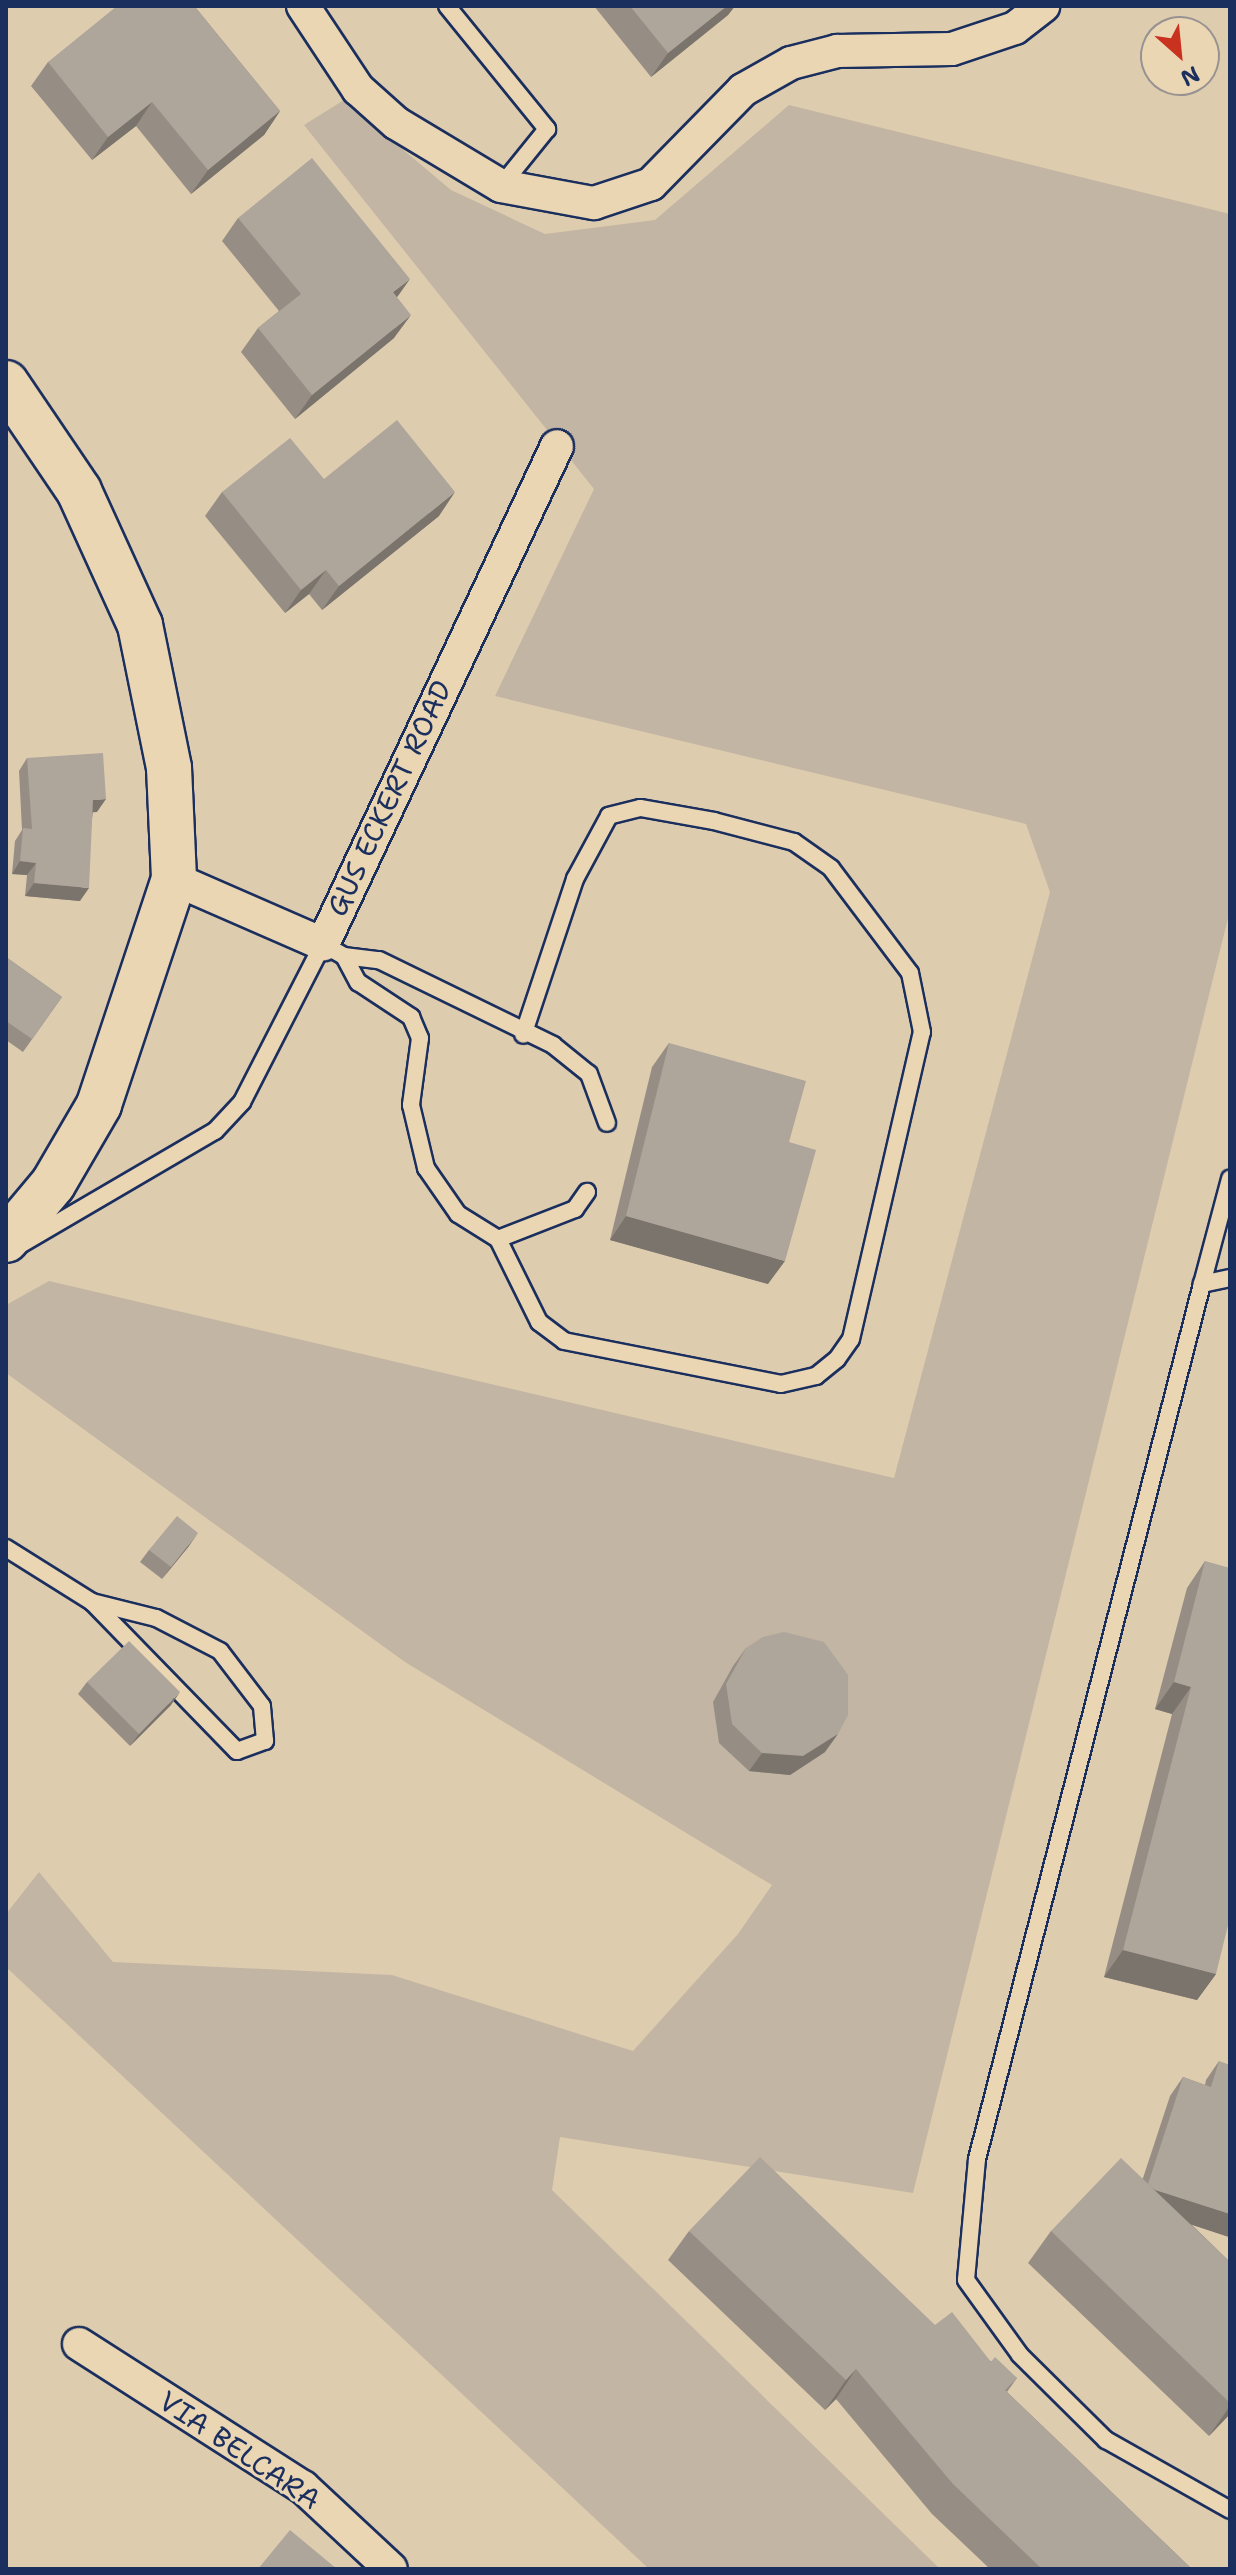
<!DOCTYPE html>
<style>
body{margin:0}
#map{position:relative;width:1236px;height:2575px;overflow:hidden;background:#deccaf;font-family:"Shantell Sans",sans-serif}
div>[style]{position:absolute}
.green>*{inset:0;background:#c2b5a3}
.roads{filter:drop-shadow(2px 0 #1b2f5e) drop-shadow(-2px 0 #1b2f5e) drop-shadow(0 2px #1b2f5e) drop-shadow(0 -2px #1b2f5e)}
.lane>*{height:16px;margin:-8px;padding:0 8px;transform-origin:8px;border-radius:8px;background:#ebd6b4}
.street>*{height:32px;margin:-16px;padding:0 16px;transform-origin:16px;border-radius:16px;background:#ebd6b4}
.secondary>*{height:44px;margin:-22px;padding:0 22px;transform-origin:22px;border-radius:22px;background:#ebd6b4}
.wall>*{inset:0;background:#968e85}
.shaded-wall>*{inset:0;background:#7a746c}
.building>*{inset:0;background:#aea59b}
span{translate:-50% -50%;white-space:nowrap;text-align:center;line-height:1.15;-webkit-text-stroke:6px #ebd6b4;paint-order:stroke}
.street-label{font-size:28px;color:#1b2f5e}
.frame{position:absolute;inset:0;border:8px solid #1b2f5e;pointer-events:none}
.north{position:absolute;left:1140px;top:16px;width:80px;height:80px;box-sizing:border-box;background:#ebd6b4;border:2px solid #989392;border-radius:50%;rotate:153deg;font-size:22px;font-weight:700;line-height:32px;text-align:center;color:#1b2f5e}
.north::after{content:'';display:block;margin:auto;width:28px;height:36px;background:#c8321e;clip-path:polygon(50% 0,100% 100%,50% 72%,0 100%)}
</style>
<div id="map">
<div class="green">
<i style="clip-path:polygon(344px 100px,451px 190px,545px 234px,655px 220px,789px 105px,1230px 214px,1230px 910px,913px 2193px,560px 2137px,552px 2190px,940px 2569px,649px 2569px,6px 1967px,6px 1914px,39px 1872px,113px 1962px,392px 1975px,633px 2051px,738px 1934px,772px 1885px,405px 1662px,6px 1373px,6px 1305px,49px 1281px,894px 1478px,1050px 892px,1026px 824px,495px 696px,594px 489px,304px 125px)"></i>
</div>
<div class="roads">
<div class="lane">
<i style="left:447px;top:6px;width:159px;rotate:50.9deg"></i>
<i style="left:547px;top:129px;width:73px;rotate:128.9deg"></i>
<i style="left:344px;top:956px;width:30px;rotate:62deg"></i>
<i style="left:358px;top:982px;width:64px;rotate:33.4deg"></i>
<i style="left:411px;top:1017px;width:23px;rotate:67deg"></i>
<i style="left:420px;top:1038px;width:68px;rotate:97.7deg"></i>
<i style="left:411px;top:1105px;width:65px;rotate:76.6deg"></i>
<i style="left:426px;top:1168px;width:56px;rotate:55.2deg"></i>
<i style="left:458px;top:1214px;width:47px;rotate:32deg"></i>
<i style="left:498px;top:1239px;width:93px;rotate:63.7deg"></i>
<i style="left:539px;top:1322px;width:31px;rotate:37deg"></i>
<i style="left:564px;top:1341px;width:221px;rotate:11.2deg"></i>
<i style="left:781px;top:1384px;width:36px;rotate:-13deg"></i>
<i style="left:816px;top:1376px;width:27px;rotate:-39deg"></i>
<i style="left:837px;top:1359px;width:24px;rotate:-55deg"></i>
<i style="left:851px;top:1339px;width:315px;rotate:-77deg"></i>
<i style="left:922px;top:1032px;width:60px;rotate:-101.5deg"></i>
<i style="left:910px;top:973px;width:131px;rotate:-127deg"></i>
<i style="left:831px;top:868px;width:45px;rotate:-144.9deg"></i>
<i style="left:794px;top:842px;width:83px;rotate:-165.3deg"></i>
<i style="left:714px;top:821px;width:75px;rotate:-170deg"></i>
<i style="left:640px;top:808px;width:32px;rotate:166deg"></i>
<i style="left:609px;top:816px;width:72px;rotate:118.4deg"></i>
<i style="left:575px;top:879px;width:164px;rotate:108.4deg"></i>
<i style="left:498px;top:1239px;width:83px;rotate:-21.3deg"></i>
<i style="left:575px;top:1209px;width:21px;rotate:-55deg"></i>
<i style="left:18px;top:1246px;width:228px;rotate:-30.3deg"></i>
<i style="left:215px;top:1131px;width:40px;rotate:-47deg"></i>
<i style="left:242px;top:1102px;width:178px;rotate:-62.9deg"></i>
<i style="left:323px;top:944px;width:24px;rotate:30deg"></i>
<i style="left:344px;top:956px;width:35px;rotate:7deg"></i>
<i style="left:379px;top:960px;width:194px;rotate:26deg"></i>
<i style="left:553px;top:1045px;width:46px;rotate:38.9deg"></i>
<i style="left:589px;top:1074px;width:52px;rotate:69.8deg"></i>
<i style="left:1230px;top:1278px;width:29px;rotate:168deg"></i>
<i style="left:1202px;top:1284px;width:903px;rotate:104.42deg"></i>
<i style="left:977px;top:2159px;width:121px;rotate:95.2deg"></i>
<i style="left:966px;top:2280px;width:92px;rotate:54.2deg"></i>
<i style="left:1020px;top:2355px;width:121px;rotate:44.7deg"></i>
<i style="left:1106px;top:2440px;width:142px;rotate:29.4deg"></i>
<i style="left:1202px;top:1284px;width:109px;rotate:-75.1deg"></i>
<i style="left:6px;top:1548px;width:102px;rotate:32.1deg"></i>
<i style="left:92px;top:1602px;width:208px;rotate:45.8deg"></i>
<i style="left:237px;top:1751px;width:30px;rotate:-20deg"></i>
<i style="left:265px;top:1741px;width:35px;rotate:-95deg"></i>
<i style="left:262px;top:1706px;width:69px;rotate:-127.4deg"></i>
<i style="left:220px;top:1651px;width:72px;rotate:-152.7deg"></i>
<i style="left:156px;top:1618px;width:66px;rotate:-166deg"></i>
</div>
<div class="street">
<i style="left:303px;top:6px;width:100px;rotate:56.5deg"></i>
<i style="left:358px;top:89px;width:51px;rotate:41.8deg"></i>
<i style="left:396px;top:123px;width:122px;rotate:31deg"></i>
<i style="left:501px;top:186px;width:95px;rotate:10.4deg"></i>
<i style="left:594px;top:203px;width:60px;rotate:-18.4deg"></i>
<i style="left:651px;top:184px;width:132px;rotate:-45.6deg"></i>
<i style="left:743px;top:90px;width:55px;rotate:-29.4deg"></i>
<i style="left:791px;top:63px;width:48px;rotate:-14.6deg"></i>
<i style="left:837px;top:51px;width:115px;rotate:-1deg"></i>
<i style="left:952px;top:49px;width:66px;rotate:-18.4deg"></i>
<i style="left:1015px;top:28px;width:36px;rotate:-38deg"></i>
<i style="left:174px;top:879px;width:163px;rotate:23.6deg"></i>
<i style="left:323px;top:944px;width:550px;rotate:-64.83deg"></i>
<i style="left:79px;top:2344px;width:266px;rotate:32.6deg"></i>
<i style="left:303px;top:2487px;width:120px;rotate:43deg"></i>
</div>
<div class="secondary">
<i style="left:6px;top:383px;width:130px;rotate:55.9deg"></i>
<i style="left:79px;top:491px;width:147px;rotate:65.5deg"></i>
<i style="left:140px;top:625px;width:146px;rotate:78.5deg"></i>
<i style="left:169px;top:768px;width:111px;rotate:87.4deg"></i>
<i style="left:174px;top:879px;width:238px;rotate:108.4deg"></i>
<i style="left:99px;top:1105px;width:91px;rotate:120.2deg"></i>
<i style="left:53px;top:1184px;width:73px;rotate:130deg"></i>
</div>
</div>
<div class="wall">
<i style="clip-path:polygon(198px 6px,196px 8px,280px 111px,264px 135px,191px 194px,136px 126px,92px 160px,31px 86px,48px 62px)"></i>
<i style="clip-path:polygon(594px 6px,735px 6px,728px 15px,651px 77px)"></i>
<i style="clip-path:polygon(238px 218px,397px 298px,394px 338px,295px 419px,241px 352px,258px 328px,279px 311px,222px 241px)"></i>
<i style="clip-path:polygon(324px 479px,439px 516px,322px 610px,309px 594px,285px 613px,205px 516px,222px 492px)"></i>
<i style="clip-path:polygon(27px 758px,97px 812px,93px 812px,80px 901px,25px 896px,27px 875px,12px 874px,15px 841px,22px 830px,19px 771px)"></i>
<i style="clip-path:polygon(6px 957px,62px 997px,23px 1052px,6px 1040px)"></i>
<i style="clip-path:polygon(669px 1043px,789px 1142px,768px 1284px,610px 1240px,652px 1067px)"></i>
<i style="clip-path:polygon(189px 1546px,162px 1579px,140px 1562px,149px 1550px)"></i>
<i style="clip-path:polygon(1205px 1561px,1216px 1974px,1197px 2000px,1104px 1977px,1172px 1714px,1155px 1709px,1187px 1588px)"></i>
<i style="clip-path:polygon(746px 1648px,825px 1752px,790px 1775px,749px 1771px,719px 1743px,713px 1702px,733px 1666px)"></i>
<i style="clip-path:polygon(87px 1682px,171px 1705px,130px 1746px,78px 1694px)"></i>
<i style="clip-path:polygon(1219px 2061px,1229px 2237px,1191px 2224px,1230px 2262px,1230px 2414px,1209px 2436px,1028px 2263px,1051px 2231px,1143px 2178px,1170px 2096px,1183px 2077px,1205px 2085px,1206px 2080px)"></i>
<i style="clip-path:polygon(689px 2231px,935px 2325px,1017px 2378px,1007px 2392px,1192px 2569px,990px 2569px,932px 2514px,836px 2399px,825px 2410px,668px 2260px)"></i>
</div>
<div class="shaded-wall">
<i style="clip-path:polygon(727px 6px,735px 6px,728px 15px,651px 77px,668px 53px)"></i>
<i style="clip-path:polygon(152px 102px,136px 126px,92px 160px,108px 137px)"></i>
<i style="clip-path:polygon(280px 111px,264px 135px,191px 194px,208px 170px)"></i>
<i style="clip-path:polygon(410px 279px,393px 303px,393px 292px)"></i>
<i style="clip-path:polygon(411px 315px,394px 338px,295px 419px,312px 395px)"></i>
<i style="clip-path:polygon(455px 492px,439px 516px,322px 610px,339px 586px)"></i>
<i style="clip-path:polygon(326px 570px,309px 594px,285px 613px,301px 590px)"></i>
<i style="clip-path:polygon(106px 799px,97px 812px,84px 813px,93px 800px)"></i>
<i style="clip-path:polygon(20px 861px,36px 863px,27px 875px,12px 874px)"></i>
<i style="clip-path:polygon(34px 883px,89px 888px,80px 901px,25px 896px)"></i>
<i style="clip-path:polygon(626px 1216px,785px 1261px,768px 1284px,610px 1240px)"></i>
<i style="clip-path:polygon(198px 1533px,189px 1546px,162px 1579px,171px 1567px)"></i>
<i style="clip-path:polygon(1174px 1682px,1191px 1687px,1172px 1714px,1155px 1709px)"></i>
<i style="clip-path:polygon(180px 1692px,171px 1705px,130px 1746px,139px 1734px)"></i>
<i style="clip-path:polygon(838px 1734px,825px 1752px,790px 1775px,749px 1771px,762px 1753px)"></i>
<i style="clip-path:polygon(1123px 1950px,1216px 1974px,1197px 2000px,1104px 1977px)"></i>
<i style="clip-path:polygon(1147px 2187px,1230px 2214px,1230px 2235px,1229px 2237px,1134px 2206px)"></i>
<i style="clip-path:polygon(856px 2369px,836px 2399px,825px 2410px,846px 2380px)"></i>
<i style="clip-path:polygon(1230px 2406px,1230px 2414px,1209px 2436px)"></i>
</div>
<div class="building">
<i style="clip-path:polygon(117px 6px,196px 6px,195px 7px,280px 111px,208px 170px,152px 102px,108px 137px,48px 62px)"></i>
<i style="clip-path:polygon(630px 6px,727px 6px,668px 53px)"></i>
<i style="clip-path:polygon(312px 158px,410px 279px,393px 292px,411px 315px,312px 395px,258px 328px,301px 294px,238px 218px)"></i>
<i style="clip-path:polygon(397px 420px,455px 492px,339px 586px,326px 570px,301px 590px,222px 492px,290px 438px,324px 479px)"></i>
<i style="clip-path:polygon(103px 753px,106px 799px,93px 800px,89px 888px,34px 883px,36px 863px,20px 861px,23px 828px,32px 829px,27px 758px)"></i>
<i style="clip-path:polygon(6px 957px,62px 997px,32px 1039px,6px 1021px)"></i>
<i style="clip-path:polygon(669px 1043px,806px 1081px,789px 1142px,816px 1150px,785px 1261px,626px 1216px)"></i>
<i style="clip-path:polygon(177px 1516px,198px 1533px,171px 1567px,149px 1550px)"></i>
<i style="clip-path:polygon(1205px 1561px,1230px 1568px,1230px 1917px,1216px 1974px,1123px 1950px,1191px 1687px,1174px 1682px)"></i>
<i style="clip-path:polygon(784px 1632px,824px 1642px,848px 1675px,848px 1715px,838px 1734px,803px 1756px,762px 1753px,732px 1724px,726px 1684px,746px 1648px,763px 1637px)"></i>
<i style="clip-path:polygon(129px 1641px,180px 1692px,139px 1734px,87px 1682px)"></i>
<i style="clip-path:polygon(1219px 2061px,1230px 2065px,1230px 2214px,1155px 2190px,1148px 2184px,1183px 2077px,1211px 2087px)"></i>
<i style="clip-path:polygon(760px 2157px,935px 2325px,952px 2312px,991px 2362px,995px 2357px,1017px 2378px,1005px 2390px,1192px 2569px,1042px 2569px,953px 2484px,856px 2369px,846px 2380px,689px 2231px)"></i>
<i style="clip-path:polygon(1121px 2158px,1230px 2262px,1230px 2403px,1051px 2231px)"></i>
<i style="clip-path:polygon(290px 2530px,337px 2569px,258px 2569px)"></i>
</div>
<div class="street-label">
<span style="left:389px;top:798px;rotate:-65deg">GUS ECKERT ROAD</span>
<span style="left:240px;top:2450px;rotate:34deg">VIA BELCARA</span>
</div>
<div class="frame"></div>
<div class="north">N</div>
</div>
